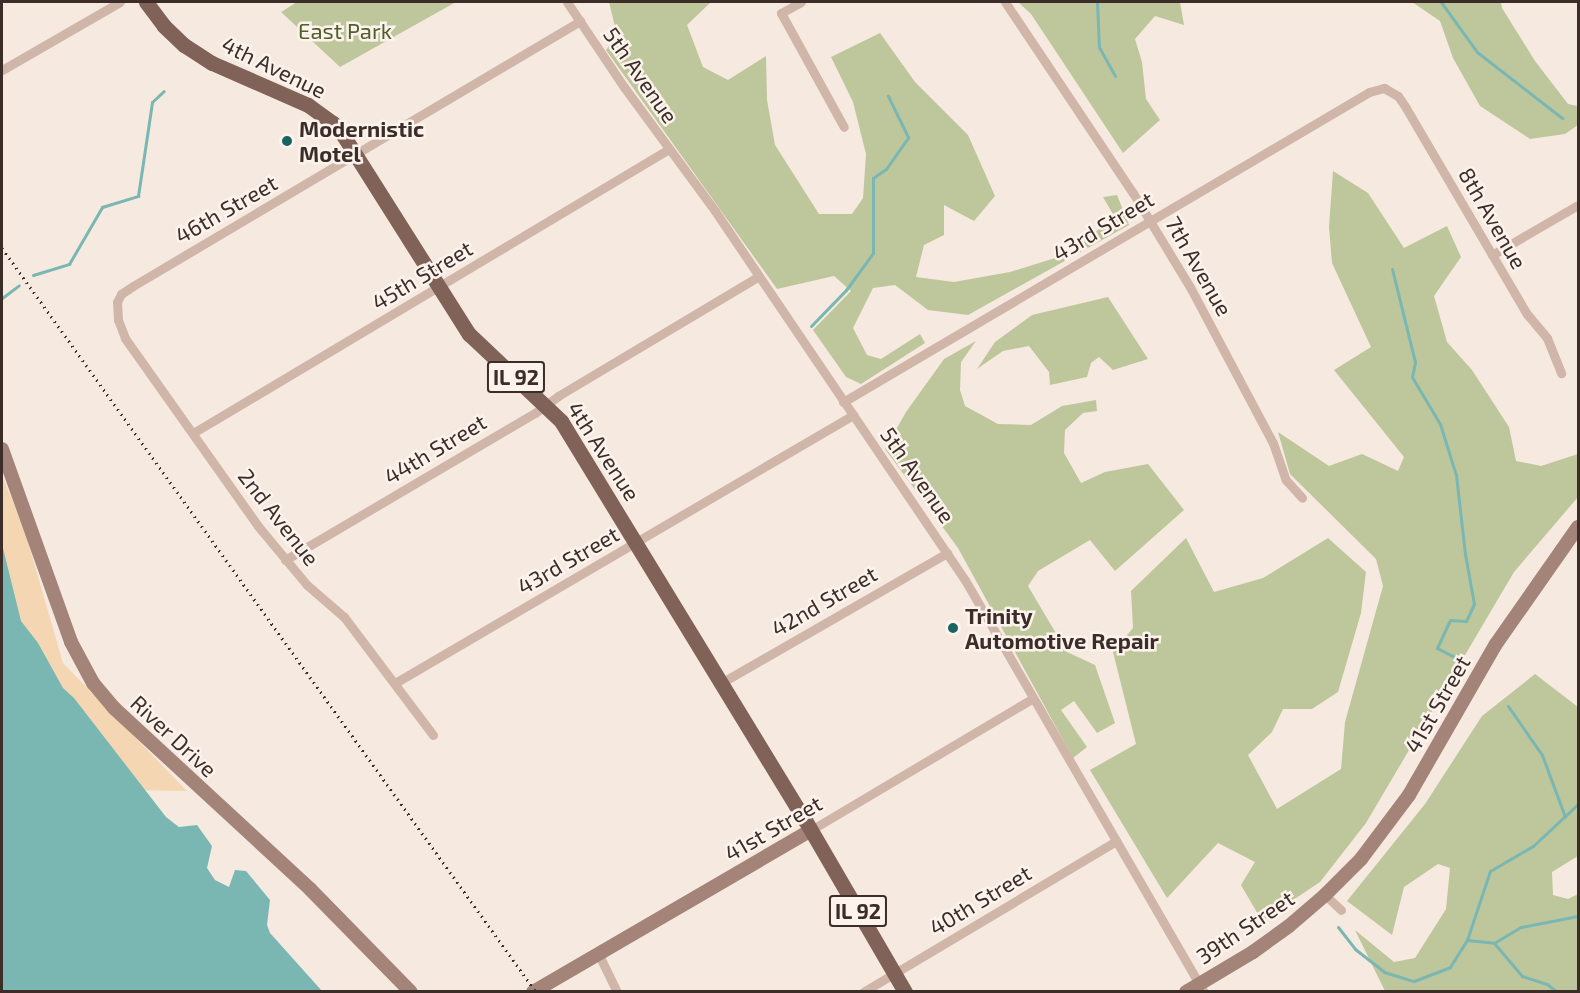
<!DOCTYPE html>
<style>
body{margin:0}
#map{position:relative;width:1580px;height:993px;overflow:hidden;background:#f6e9df;font-family:"Exo 2",sans-serif}
div>[style]{position:absolute}
.green>*{inset:0;background:#bec79c}
.sand>*{inset:0;background:#f4d7b2}
.water>*{inset:0;background:#7ab7b3}
.stream>*{height:3px;margin:-1.5px;padding:0 1.5px;transform-origin:1.5px;border-radius:1.5px;background:#7ab7b3}
.street>*{height:9px;margin:-4.5px;padding:0 4.5px;transform-origin:4.5px;border-radius:4.5px;background:#d0b6a9}
.secondary>*{height:14px;margin:-7px;padding:0 7px;transform-origin:7px;border-radius:7px;background:#a48479}
.primary>*{height:15px;margin:-7.5px;padding:0 7.5px;transform-origin:7.5px;border-radius:7.5px;background:#806259}
.rail>*{height:3px;margin-top:-1.5px;transform-origin:0;background:repeating-linear-gradient(90deg,#3c2d29 0 1.5px,transparent 0 6px)}
.dots>*{width:16px;height:16px;translate:-50% -50%;box-sizing:border-box;border:3px solid #fcf3ed;border-radius:50%}
span{translate:-50% -50%;white-space:nowrap;text-align:center;line-height:1.15;-webkit-text-stroke:5px #fcf3ed;paint-order:stroke}
.shield-label span{padding:2px 4px;background:#fcf3ed;border:2px solid;border-radius:4px;-webkit-text-stroke-width:0}
.shield-label{font-size:21px;color:#3c2d29;font-weight:700}
.park-label{font-size:22px;color:#515e2a}
.street-label{font-size:22px;color:#3c2d29}
.poi-label{font-size:22px;color:#3c2d29;font-weight:700}
.left{translate:0 -50%;text-align:left}
.frame{position:absolute;inset:0;border:3px solid #3c2d29;pointer-events:none}
</style>
<div id="map">
<div class="green">
<i style="clip-path:polygon(297px 2px,456px 2px,340px 67px,281px 12px)"></i>
<i style="clip-path:polygon(609px 2px,711px 2px,687px 25px,703px 67px,728px 80px,766px 56px,767px 100px,775px 145px,819px 214px,852px 214px,863px 198px,866px 154px,853px 102px,831px 57px,880px 33px,915px 82px,968px 135px,995px 196px,974px 221px,944px 205px,944px 235px,924px 245px,916px 277px,954px 282px,1010px 272px,1071px 253px,1114px 216px,1103px 197px,1117px 195px,1129px 225px,968px 315px,928px 310px,895px 285px,873px 288px,853px 328px,867px 355px,881px 359px,920px 334px,925px 343px,861px 384px,846px 377px,813px 330px,851px 291px,834px 276px,777px 289px,606px 50px,617px 35px)"></i>
<i style="clip-path:polygon(1018px 2px,1180px 2px,1184px 25px,1155px 16px,1135px 39px,1142px 62px,1146px 99px,1160px 120px,1123px 153px,1031px 14px)"></i>
<i style="clip-path:polygon(1412px 2px,1501px 2px,1502px 8px,1535px 61px,1568px 104px,1578px 106px,1578px 125px,1565px 134px,1530px 139px,1480px 106px,1453px 58px,1440px 21px)"></i>
<i style="clip-path:polygon(1333px 171px,1368px 193px,1404px 248px,1447px 226px,1461px 257px,1434px 296px,1447px 342px,1472px 370px,1509px 427px,1516px 461px,1541px 466px,1578px 454px,1578px 497px,1514px 572px,1366px 823px,1320px 882px,1262px 921px,1241px 885px,1255px 862px,1218px 843px,1167px 898px,1090px 770px,1136px 744px,1113px 652px,1133px 628px,1131px 591px,1186px 538px,1214px 592px,1263px 578px,1328px 538px,1366px 572px,1361px 613px,1338px 692px,1312px 709px,1283px 709px,1272px 732px,1248px 755px,1277px 809px,1341px 769px,1345px 722px,1383px 586px,1376px 559px,1290px 474px,1278px 432px,1329px 466px,1362px 454px,1398px 471px,1404px 457px,1334px 370px,1371px 347px,1332px 263px,1329px 227px)"></i>
<i style="clip-path:polygon(1108px 297px,1148px 359px,1113px 370px,1099px 357px,1091px 363px,1087px 377px,1050px 385px,1049px 372px,1029px 346px,1003px 351px,977px 369px,995px 342px,1032px 315px)"></i>
<i style="clip-path:polygon(976px 341px,961px 362px,960px 390px,965px 406px,998px 424px,1031px 425px,1062px 406px,1096px 400px,1097px 411px,1083px 413px,1065px 430px,1064px 453px,1081px 483px,1105px 472px,1148px 464px,1184px 510px,1115px 571px,1090px 540px,1038px 571px,1028px 586px,1067px 652px,1095px 665px,1115px 723px,1097px 733px,1074px 701px,1061px 710px,1087px 747px,1073px 758px,958px 548px,885px 449px,906px 412px,944px 359px)"></i>
<i style="clip-path:polygon(1535px 674px,1578px 707px,1578px 856px,1552px 872px,1553px 895px,1568px 899px,1578px 894px,1578px 991px,1385px 991px,1355px 930px,1394px 962px,1415px 958px,1446px 909px,1450px 868px,1438px 864px,1404px 887px,1392px 935px,1347px 901px,1425px 804px,1482px 716px)"></i>
</div>
<div class="sand">
<i style="clip-path:polygon(2px 475px,26px 535px,63px 663px,187px 791px,131px 790px,39px 675px,2px 579px)"></i>
</div>
<div class="water">
<i style="clip-path:polygon(2px 544px,21px 621px,38px 643px,63px 688px,74px 698px,166px 817px,179px 827px,197px 825px,212px 846px,207px 868px,215px 880px,229px 887px,235px 870px,246px 871px,270px 900px,267px 925px,270px 933px,322px 991px,2px 991px)"></i>
</div>
<div class="stream">
<i style="left:1097px;top:2px;width:45px;rotate:87.5deg"></i>
<i style="left:1099px;top:47px;width:33px;rotate:61deg"></i>
<i style="left:1441px;top:2px;width:62px;rotate:54.2deg"></i>
<i style="left:1477px;top:52px;width:108px;rotate:37.8deg"></i>
<i style="left:1392px;top:269px;width:96px;rotate:76.1deg"></i>
<i style="left:1415px;top:362px;width:15px;rotate:101deg"></i>
<i style="left:1412px;top:377px;width:55px;rotate:59.2deg"></i>
<i style="left:1440px;top:424px;width:53px;rotate:72.6deg"></i>
<i style="left:1456px;top:475px;width:80px;rotate:83.5deg"></i>
<i style="left:1465px;top:554px;width:51px;rotate:79.8deg"></i>
<i style="left:1474px;top:604px;width:19px;rotate:115deg"></i>
<i style="left:1466px;top:621px;width:16px;rotate:-176deg"></i>
<i style="left:1450px;top:620px;width:31px;rotate:115deg"></i>
<i style="left:1437px;top:648px;width:20px;rotate:27deg"></i>
<i style="left:33px;top:275px;width:38px;rotate:-17deg"></i>
<i style="left:69px;top:264px;width:66px;rotate:-59.9deg"></i>
<i style="left:102px;top:207px;width:38px;rotate:-17deg"></i>
<i style="left:138px;top:196px;width:95px;rotate:-81.5deg"></i>
<i style="left:152px;top:102px;width:16px;rotate:-43deg"></i>
<i style="left:2px;top:298px;width:21px;rotate:-37deg"></i>
<i style="left:811px;top:326px;width:50px;rotate:-45.8deg"></i>
<i style="left:846px;top:290px;width:46px;rotate:-53.9deg"></i>
<i style="left:873px;top:253px;width:75px;rotate:-90deg"></i>
<i style="left:873px;top:178px;width:16px;rotate:-35deg"></i>
<i style="left:886px;top:169px;width:39px;rotate:-55deg"></i>
<i style="left:908px;top:137px;width:46px;rotate:-116deg"></i>
<i style="left:1508px;top:706px;width:60px;rotate:55.2deg"></i>
<i style="left:1542px;top:755px;width:66px;rotate:69.6deg"></i>
<i style="left:1338px;top:927px;width:28px;rotate:52deg"></i>
<i style="left:1355px;top:949px;width:37px;rotate:38deg"></i>
<i style="left:1384px;top:972px;width:31px;rotate:17deg"></i>
<i style="left:1414px;top:981px;width:39px;rotate:-21deg"></i>
<i style="left:1450px;top:967px;width:32px;rotate:-58deg"></i>
<i style="left:1467px;top:940px;width:73px;rotate:-71.6deg"></i>
<i style="left:1490px;top:871px;width:50px;rotate:-30.2deg"></i>
<i style="left:1533px;top:846px;width:62px;rotate:-43deg"></i>
<i style="left:1467px;top:940px;width:27px;rotate:6deg"></i>
<i style="left:1494px;top:943px;width:43px;rotate:49.7deg"></i>
<i style="left:1522px;top:976px;width:26px;rotate:18deg"></i>
<i style="left:1547px;top:984px;width:13px;rotate:39deg"></i>
<i style="left:1494px;top:943px;width:31px;rotate:-31deg"></i>
<i style="left:1521px;top:927px;width:58px;rotate:-10.9deg"></i>
</div>
<div class="street">
<i style="left:567px;top:2px;width:102px;rotate:56.2deg"></i>
<i style="left:624px;top:87px;width:154px;rotate:53.7deg"></i>
<i style="left:715px;top:211px;width:446px;rotate:55.9deg"></i>
<i style="left:965px;top:580px;width:476px;rotate:59.9deg"></i>
<i style="left:801px;top:2px;width:23px;rotate:151deg"></i>
<i style="left:781px;top:13px;width:130px;rotate:61.1deg"></i>
<i style="left:1005px;top:2px;width:230px;rotate:56.2deg"></i>
<i style="left:1133px;top:193px;width:110px;rotate:58.8deg"></i>
<i style="left:1190px;top:287px;width:177px;rotate:62deg"></i>
<i style="left:1273px;top:443px;width:39px;rotate:71deg"></i>
<i style="left:1286px;top:480px;width:24px;rotate:48deg"></i>
<i style="left:2px;top:70px;width:136px;rotate:-30deg"></i>
<i style="left:1492px;top:255px;width:99px;rotate:-30.2deg"></i>
<i style="left:843px;top:402px;width:611px;rotate:-30.51deg"></i>
<i style="left:1369px;top:92px;width:16px;rotate:-15deg"></i>
<i style="left:1384px;top:88px;width:16px;rotate:30deg"></i>
<i style="left:1398px;top:96px;width:14px;rotate:56deg"></i>
<i style="left:1406px;top:108px;width:239px;rotate:59.6deg"></i>
<i style="left:1527px;top:314px;width:31px;rotate:50deg"></i>
<i style="left:1547px;top:338px;width:38px;rotate:68deg"></i>
<i style="left:193px;top:433px;width:554px;rotate:-30.82deg"></i>
<i style="left:285px;top:560px;width:290px;rotate:-30.5deg"></i>
<i style="left:535px;top:413px;width:29px;rotate:-36deg"></i>
<i style="left:558px;top:396px;width:233px;rotate:-30.8deg"></i>
<i style="left:395px;top:683px;width:531px;rotate:-30.33deg"></i>
<i style="left:721px;top:683px;width:261px;rotate:-29.9deg"></i>
<i style="left:433px;top:735px;width:148px;rotate:-127deg"></i>
<i style="left:344px;top:617px;width:49px;rotate:-139.1deg"></i>
<i style="left:307px;top:585px;width:77px;rotate:-129.7deg"></i>
<i style="left:258px;top:526px;width:230px;rotate:-125.3deg"></i>
<i style="left:125px;top:338px;width:19px;rotate:-111deg"></i>
<i style="left:118px;top:320px;width:18px;rotate:-93deg"></i>
<i style="left:117px;top:302px;width:9px;rotate:-63deg"></i>
<i style="left:121px;top:294px;width:14px;rotate:-34deg"></i>
<i style="left:133px;top:286px;width:520px;rotate:-30.66deg"></i>
<i style="left:811px;top:830px;width:257px;rotate:-30.7deg"></i>
<i style="left:1325px;top:895px;width:22px;rotate:43deg"></i>
<i style="left:598px;top:953px;width:43px;rotate:64deg"></i>
<i style="left:863px;top:992px;width:295px;rotate:-30.8deg"></i>
</div>
<div class="secondary">
<i style="left:2px;top:449px;width:205px;rotate:70.3deg"></i>
<i style="left:71px;top:642px;width:47px;rotate:61.8deg"></i>
<i style="left:93px;top:683px;width:33px;rotate:50deg"></i>
<i style="left:114px;top:708px;width:267px;rotate:42.7deg"></i>
<i style="left:310px;top:889px;width:144px;rotate:45.6deg"></i>
<i style="left:533px;top:992px;width:322px;rotate:-30.2deg"></i>
<i style="left:1186px;top:992px;width:78px;rotate:-30.8deg"></i>
<i style="left:1253px;top:952px;width:44px;rotate:-35.8deg"></i>
<i style="left:1289px;top:926px;width:48px;rotate:-40.7deg"></i>
<i style="left:1325px;top:895px;width:51px;rotate:-45deg"></i>
<i style="left:1361px;top:859px;width:80px;rotate:-53.1deg"></i>
<i style="left:1409px;top:795px;width:174px;rotate:-60.1deg"></i>
<i style="left:1496px;top:644px;width:143px;rotate:-55deg"></i>
</div>
<div class="primary">
<i style="left:146px;top:2px;width:30px;rotate:53deg"></i>
<i style="left:164px;top:26px;width:28px;rotate:44deg"></i>
<i style="left:184px;top:45px;width:33px;rotate:33deg"></i>
<i style="left:212px;top:63px;width:105px;rotate:23.6deg"></i>
<i style="left:308px;top:105px;width:31px;rotate:36deg"></i>
<i style="left:333px;top:123px;width:16px;rotate:50deg"></i>
<i style="left:343px;top:135px;width:236px;rotate:57.7deg"></i>
<i style="left:469px;top:334px;width:127px;rotate:43.4deg"></i>
<i style="left:561px;top:421px;width:468px;rotate:58.6deg"></i>
<i style="left:805px;top:820px;width:199px;rotate:59.8deg"></i>
</div>
<div class="rail">
<i style="left:2px;top:248px;width:916px;rotate:54.33deg"></i>
</div>
<div class="dots">
<i style="left:287px;top:141px;background:#196461"></i>
<i style="left:953px;top:628px;background:#196461"></i>
</div>
<div class="shield-label">
<span style="left:516px;top:377px">IL 92</span>
<span style="left:858px;top:911px">IL 92</span>
</div>
<div class="park-label">
<span style="left:345px;top:31px">East Park</span>
</div>
<div class="street-label">
<span style="left:274px;top:67px;rotate:26deg">4th Avenue</span>
<span style="left:641px;top:75px;rotate:55deg">5th Avenue</span>
<span style="left:226px;top:209px;rotate:-30deg">46th Street</span>
<span style="left:1493px;top:218px;rotate:60deg">8th Avenue</span>
<span style="left:1103px;top:226px;rotate:-31deg">43rd Street</span>
<span style="left:1199px;top:266px;rotate:60deg">7th Avenue</span>
<span style="left:422px;top:275px;rotate:-31deg">45th Street</span>
<span style="left:435px;top:449px;rotate:-31deg">44th Street</span>
<span style="left:604px;top:451px;rotate:57deg">4th Avenue</span>
<span style="left:918px;top:475px;rotate:55deg">5th Avenue</span>
<span style="left:279px;top:517px;rotate:52deg">2nd Avenue</span>
<span style="left:568px;top:560px;rotate:-30deg">43rd Street</span>
<span style="left:824px;top:601px;rotate:-30deg">42nd Street</span>
<span style="left:1437px;top:704px;rotate:-60deg">41st Street</span>
<span style="left:174px;top:736px;rotate:43deg">River Drive</span>
<span style="left:773px;top:828px;rotate:-30deg">41st Street</span>
<span style="left:980px;top:900px;rotate:-31deg">40th Street</span>
<span style="left:1245px;top:927px;rotate:-34deg">39th Street</span>
</div>
<div class="poi-label">
<span class="left" style="left:299px;top:141px">Modernistic<br>Motel</span>
<span class="left" style="left:965px;top:628px">Trinity<br>Automotive Repair</span>
</div>
<div class="frame"></div>
</div>
